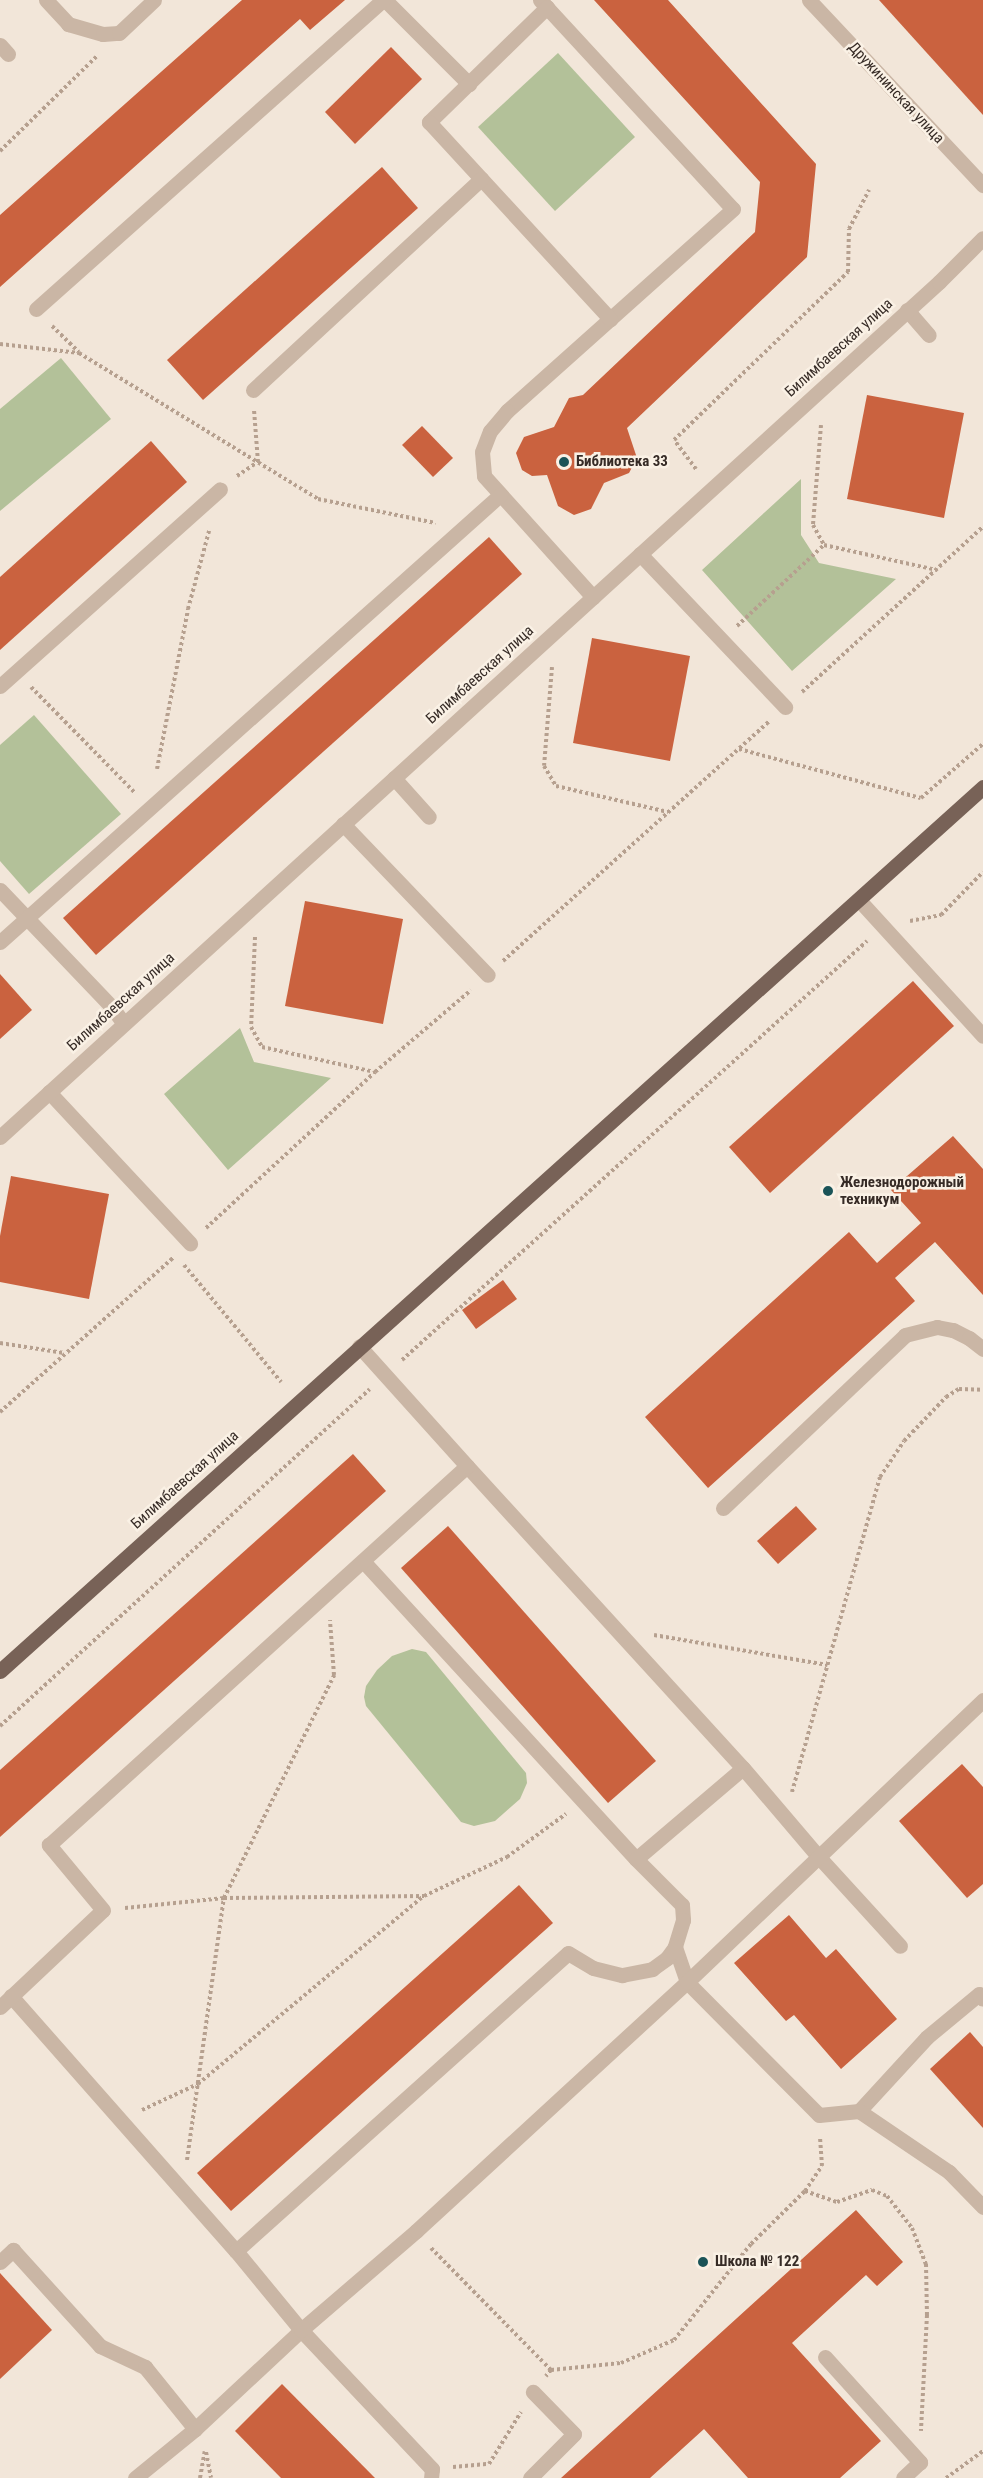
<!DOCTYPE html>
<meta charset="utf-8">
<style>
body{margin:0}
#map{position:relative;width:983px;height:2478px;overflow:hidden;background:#f2e6d9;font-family:"Roboto Condensed",sans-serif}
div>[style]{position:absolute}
.green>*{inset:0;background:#b3c199}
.building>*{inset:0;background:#ca623f}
.path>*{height:4px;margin-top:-2px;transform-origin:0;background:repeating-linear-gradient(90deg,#b6a08f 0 3px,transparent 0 6px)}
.minor>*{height:15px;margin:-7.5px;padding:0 7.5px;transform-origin:7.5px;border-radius:7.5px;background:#cab6a5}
.major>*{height:15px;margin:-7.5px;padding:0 7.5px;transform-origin:7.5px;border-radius:7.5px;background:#786257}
.dots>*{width:16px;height:16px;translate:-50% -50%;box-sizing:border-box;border:3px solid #faf1e5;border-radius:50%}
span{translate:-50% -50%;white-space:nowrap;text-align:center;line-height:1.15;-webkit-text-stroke:5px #faf1e5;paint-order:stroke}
.street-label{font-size:15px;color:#362b26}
.poi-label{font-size:15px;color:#362b26;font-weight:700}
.left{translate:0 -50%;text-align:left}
</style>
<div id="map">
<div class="green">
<i style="clip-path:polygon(558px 53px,635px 137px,555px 211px,478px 127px)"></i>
<i style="clip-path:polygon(61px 358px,111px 419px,0 511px,0 409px)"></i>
<i style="clip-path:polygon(801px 479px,801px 535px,819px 563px,896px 579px,792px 671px,702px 570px)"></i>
<i style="clip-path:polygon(34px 715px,121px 814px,29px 894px,0 861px,0 745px)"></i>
<i style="clip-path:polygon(240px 1028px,254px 1062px,331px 1078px,228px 1170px,164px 1094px)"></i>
<i style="clip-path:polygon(412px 1649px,426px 1652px,526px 1773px,527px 1783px,520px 1799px,495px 1821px,474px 1826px,461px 1822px,366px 1706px,364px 1697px,366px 1686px,377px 1670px,392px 1656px)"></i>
</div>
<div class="building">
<i style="clip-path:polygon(242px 0,345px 0,310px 30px,300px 19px,0 287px,0 215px)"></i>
<i style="clip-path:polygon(594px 0,668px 0,816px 164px,807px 257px,627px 428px,637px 458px,629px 473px,604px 483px,591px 509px,574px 515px,558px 506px,547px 475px,532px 476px,522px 470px,516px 453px,524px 437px,554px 427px,569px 398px,583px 395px,755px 232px,760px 182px)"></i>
<i style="clip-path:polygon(879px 0,983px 0,983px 115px)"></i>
<i style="clip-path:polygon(391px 47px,422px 79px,355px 144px,325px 112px)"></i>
<i style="clip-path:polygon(382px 167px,418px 208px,203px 400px,167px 360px)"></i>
<i style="clip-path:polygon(867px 395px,964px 413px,944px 518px,847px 499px)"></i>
<i style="clip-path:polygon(422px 426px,453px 458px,433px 477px,402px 445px)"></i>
<i style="clip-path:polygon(151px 441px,187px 482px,0 650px,0 577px)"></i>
<i style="clip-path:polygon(489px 537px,522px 574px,96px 955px,63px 918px)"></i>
<i style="clip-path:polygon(592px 638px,690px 656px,670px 761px,573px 743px)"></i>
<i style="clip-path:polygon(305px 901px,403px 919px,383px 1024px,285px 1006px)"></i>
<i style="clip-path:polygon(0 974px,32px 1010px,0 1039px)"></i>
<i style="clip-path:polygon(913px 981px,954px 1026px,770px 1193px,729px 1147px)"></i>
<i style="clip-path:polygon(953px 1136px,983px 1169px,983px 1295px,935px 1242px,895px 1278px,915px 1301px,708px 1488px,645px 1417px,849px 1232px,877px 1263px,921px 1223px,891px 1190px)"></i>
<i style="clip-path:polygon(11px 1176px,109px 1194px,89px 1299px,0 1282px,0 1236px)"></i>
<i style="clip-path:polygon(503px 1280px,517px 1299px,476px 1329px,462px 1310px)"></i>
<i style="clip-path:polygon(353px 1454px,386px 1491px,0 1837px,0 1770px)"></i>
<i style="clip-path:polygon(796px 1506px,817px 1529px,778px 1564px,757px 1541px)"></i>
<i style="clip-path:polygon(448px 1526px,656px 1761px,608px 1803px,401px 1568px)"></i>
<i style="clip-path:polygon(962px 1764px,983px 1787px,983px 1884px,967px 1898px,899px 1821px)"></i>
<i style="clip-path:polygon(519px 1885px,553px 1923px,231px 2211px,197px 2173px)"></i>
<i style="clip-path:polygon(789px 1915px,826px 1958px,836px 1949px,897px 2019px,841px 2069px,794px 2015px,786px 2021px,734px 1963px)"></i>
<i style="clip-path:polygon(970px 2032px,983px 2047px,983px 2128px,930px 2069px)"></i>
<i style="clip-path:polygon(856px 2210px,903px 2262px,877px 2286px,866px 2275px,792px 2343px,881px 2441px,840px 2478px,748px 2478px,704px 2429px,650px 2478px,561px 2478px)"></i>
<i style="clip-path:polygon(0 2273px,52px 2330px,0 2379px)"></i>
<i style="clip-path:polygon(282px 2384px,375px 2478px,281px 2478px,235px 2431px)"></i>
</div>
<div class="path">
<i style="left:0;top:151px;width:137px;rotate:-44.4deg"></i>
<i style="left:52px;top:326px;width:37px;rotate:44deg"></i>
<i style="left:0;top:344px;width:80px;rotate:6.5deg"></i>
<i style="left:79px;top:353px;width:280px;rotate:31.4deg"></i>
<i style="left:318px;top:499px;width:120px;rotate:11.5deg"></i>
<i style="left:821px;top:425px;width:100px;rotate:94.6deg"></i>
<i style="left:813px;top:525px;width:23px;rotate:61deg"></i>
<i style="left:824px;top:545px;width:116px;rotate:12.5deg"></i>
<i style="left:696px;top:469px;width:36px;rotate:-127deg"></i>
<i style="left:674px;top:440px;width:242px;rotate:-44deg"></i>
<i style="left:848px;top:272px;width:43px;rotate:-88.7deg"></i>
<i style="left:849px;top:229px;width:44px;rotate:-62.9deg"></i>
<i style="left:237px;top:476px;width:25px;rotate:-34deg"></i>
<i style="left:258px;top:462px;width:52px;rotate:-94.4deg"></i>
<i style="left:737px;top:626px;width:119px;rotate:-43deg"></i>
<i style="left:552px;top:667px;width:99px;rotate:94.6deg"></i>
<i style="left:544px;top:766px;width:23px;rotate:59deg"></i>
<i style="left:556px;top:786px;width:115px;rotate:13.1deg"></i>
<i style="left:31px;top:687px;width:148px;rotate:45.5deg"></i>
<i style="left:802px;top:692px;width:245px;rotate:-42.4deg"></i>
<i style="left:739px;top:749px;width:188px;rotate:15.1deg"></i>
<i style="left:921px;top:798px;width:82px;rotate:-41.1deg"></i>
<i style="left:157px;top:769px;width:163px;rotate:-79deg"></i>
<i style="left:188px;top:609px;width:81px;rotate:-74.9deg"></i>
<i style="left:910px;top:921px;width:32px;rotate:-11deg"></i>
<i style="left:941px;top:915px;width:60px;rotate:-45.7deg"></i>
<i style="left:255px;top:937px;width:90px;rotate:92.5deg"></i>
<i style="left:251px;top:1027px;width:23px;rotate:61deg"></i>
<i style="left:262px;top:1047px;width:116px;rotate:12.5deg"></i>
<i style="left:503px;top:961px;width:359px;rotate:-42deg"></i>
<i style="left:206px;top:1228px;width:230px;rotate:-42.7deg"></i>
<i style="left:375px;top:1072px;width:126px;rotate:-40.5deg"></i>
<i style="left:184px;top:1265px;width:152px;rotate:50.3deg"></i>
<i style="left:0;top:1343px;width:65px;rotate:8.9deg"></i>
<i style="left:402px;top:1360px;width:626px;rotate:-42.02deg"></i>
<i style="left:0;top:1412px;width:233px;rotate:-41.7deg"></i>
<i style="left:654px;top:1635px;width:176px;rotate:9.8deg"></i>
<i style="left:0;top:1726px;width:500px;rotate:-42.33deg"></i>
<i style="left:792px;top:1792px;width:327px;rotate:-74.4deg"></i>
<i style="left:880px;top:1477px;width:43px;rotate:-56.3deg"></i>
<i style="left:904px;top:1441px;width:61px;rotate:-46.3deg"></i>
<i style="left:946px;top:1397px;width:15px;rotate:-32deg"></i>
<i style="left:959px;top:1389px;width:24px;rotate:2deg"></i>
<i style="left:125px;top:1908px;width:100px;rotate:-5.8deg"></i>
<i style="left:224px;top:1898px;width:200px;rotate:-0.6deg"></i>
<i style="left:424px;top:1896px;width:92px;rotate:-25.2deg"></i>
<i style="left:507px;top:1857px;width:73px;rotate:-36.1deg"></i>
<i style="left:142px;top:2110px;width:62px;rotate:-24.9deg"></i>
<i style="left:198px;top:2084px;width:294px;rotate:-39.8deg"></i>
<i style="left:187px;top:2160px;width:265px;rotate:-82deg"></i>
<i style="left:224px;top:1898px;width:249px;rotate:-63.7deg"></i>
<i style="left:334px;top:1675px;width:55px;rotate:-94.2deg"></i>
<i style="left:805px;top:2191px;width:34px;rotate:19deg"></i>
<i style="left:837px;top:2202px;width:37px;rotate:-19deg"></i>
<i style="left:872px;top:2190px;width:16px;rotate:22deg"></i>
<i style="left:887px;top:2196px;width:41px;rotate:52deg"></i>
<i style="left:912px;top:2228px;width:39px;rotate:69deg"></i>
<i style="left:926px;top:2264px;width:51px;rotate:88.9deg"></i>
<i style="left:927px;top:2315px;width:116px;rotate:93deg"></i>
<i style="left:431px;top:2248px;width:171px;rotate:45.5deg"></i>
<i style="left:551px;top:2370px;width:8px;rotate:130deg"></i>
<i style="left:551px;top:2370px;width:70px;rotate:-5.7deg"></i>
<i style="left:621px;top:2363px;width:58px;rotate:-23.5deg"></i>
<i style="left:674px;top:2340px;width:123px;rotate:-51.3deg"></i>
<i style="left:751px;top:2244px;width:76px;rotate:-44.5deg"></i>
<i style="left:805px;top:2191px;width:30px;rotate:-56deg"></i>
<i style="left:822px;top:2166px;width:29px;rotate:-94deg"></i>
<i style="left:206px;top:2452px;width:26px;rotate:79deg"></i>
<i style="left:453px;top:2467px;width:36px;rotate:-5deg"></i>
<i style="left:489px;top:2464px;width:61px;rotate:-58.4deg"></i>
<i style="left:200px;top:2478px;width:27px;rotate:-80deg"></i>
<i style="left:946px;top:2478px;width:46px;rotate:-36.1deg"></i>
</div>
<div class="minor">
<i style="left:46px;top:0;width:33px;rotate:47deg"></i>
<i style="left:68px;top:24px;width:36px;rotate:16deg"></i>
<i style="left:103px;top:34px;width:16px;rotate:-4deg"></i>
<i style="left:119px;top:33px;width:48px;rotate:-43.3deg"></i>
<i style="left:385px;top:0;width:119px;rotate:45deg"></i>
<i style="left:540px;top:0;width:284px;rotate:47.3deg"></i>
<i style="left:733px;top:209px;width:303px;rotate:138.2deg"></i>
<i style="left:507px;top:411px;width:26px;rotate:130deg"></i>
<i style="left:490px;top:431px;width:22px;rotate:111deg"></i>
<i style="left:482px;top:452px;width:24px;rotate:85deg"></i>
<i style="left:484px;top:476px;width:163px;rotate:48deg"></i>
<i style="left:809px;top:0;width:254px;rotate:46.8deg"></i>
<i style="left:547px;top:7px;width:165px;rotate:135.7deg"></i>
<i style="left:429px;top:122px;width:268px;rotate:47.4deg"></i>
<i style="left:0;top:45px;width:12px;rotate:48deg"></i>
<i style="left:36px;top:309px;width:465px;rotate:-41.7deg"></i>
<i style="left:907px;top:310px;width:33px;rotate:49deg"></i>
<i style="left:253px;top:390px;width:311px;rotate:-42.8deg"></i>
<i style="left:640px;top:554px;width:211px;rotate:46.5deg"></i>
<i style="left:0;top:686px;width:295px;rotate:-41.8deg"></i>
<i style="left:394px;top:778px;width:52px;rotate:48.1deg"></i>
<i style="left:343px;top:824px;width:209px;rotate:46.2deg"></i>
<i style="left:0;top:890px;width:161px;rotate:46.3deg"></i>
<i style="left:111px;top:1006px;width:22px;rotate:54deg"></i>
<i style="left:859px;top:900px;width:184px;rotate:47.6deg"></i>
<i style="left:0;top:942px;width:671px;rotate:-41.8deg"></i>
<i style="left:49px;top:1092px;width:207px;rotate:47deg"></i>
<i style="left:0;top:1137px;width:1270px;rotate:-42.32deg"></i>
<i style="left:939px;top:282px;width:62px;rotate:-45deg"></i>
<i style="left:467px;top:1466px;width:409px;rotate:47.6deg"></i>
<i style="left:743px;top:1768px;width:114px;rotate:49.6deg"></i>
<i style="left:817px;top:1855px;width:123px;rotate:47.6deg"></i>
<i style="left:723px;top:1508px;width:251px;rotate:-43.5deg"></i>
<i style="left:905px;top:1335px;width:33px;rotate:-14deg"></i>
<i style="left:937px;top:1327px;width:16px;rotate:11deg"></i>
<i style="left:953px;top:1330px;width:18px;rotate:27deg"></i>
<i style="left:969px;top:1338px;width:18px;rotate:38deg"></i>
<i style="left:363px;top:1561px;width:404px;rotate:47.5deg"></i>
<i style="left:636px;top:1859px;width:140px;rotate:-40.4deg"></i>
<i style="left:636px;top:1859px;width:65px;rotate:45deg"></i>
<i style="left:682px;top:1905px;width:15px;rotate:86deg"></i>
<i style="left:683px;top:1920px;width:28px;rotate:107deg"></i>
<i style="left:675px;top:1947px;width:37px;rotate:71deg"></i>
<i style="left:687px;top:1982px;width:187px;rotate:45.2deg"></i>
<i style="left:819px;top:2115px;width:40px;rotate:-5.7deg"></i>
<i style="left:859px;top:2111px;width:100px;rotate:-47.4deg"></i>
<i style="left:927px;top:2037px;width:67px;rotate:-39.6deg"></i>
<i style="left:979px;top:1994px;width:6px;rotate:51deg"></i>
<i style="left:11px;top:1996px;width:340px;rotate:48.6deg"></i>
<i style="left:236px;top:2251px;width:102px;rotate:50.6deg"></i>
<i style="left:301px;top:2330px;width:191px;rotate:46.7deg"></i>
<i style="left:432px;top:2469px;width:9px;rotate:96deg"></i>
<i style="left:0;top:2007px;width:141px;rotate:-43.3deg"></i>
<i style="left:103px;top:1910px;width:85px;rotate:-129.7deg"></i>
<i style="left:49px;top:1845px;width:564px;rotate:-42.2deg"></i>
<i style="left:467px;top:1466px;width:161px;rotate:-132deg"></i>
<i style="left:859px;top:2111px;width:109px;rotate:34.1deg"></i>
<i style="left:949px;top:2172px;width:49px;rotate:45.8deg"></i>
<i style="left:236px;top:2251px;width:446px;rotate:-41.9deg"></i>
<i style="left:568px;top:1953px;width:29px;rotate:31deg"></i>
<i style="left:593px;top:1968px;width:30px;rotate:14deg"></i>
<i style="left:622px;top:1975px;width:31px;rotate:-11deg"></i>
<i style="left:652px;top:1969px;width:19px;rotate:-36deg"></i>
<i style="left:667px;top:1958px;width:14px;rotate:-54deg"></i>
<i style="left:0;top:2262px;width:18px;rotate:-43deg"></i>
<i style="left:13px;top:2250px;width:130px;rotate:47.8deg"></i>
<i style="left:100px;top:2346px;width:50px;rotate:25deg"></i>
<i style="left:145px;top:2367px;width:80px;rotate:51.1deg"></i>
<i style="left:825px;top:2357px;width:142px;rotate:47.9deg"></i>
<i style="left:920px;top:2462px;width:23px;rotate:137deg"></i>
<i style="left:135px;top:2478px;width:77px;rotate:-39.2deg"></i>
<i style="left:195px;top:2429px;width:145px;rotate:-43deg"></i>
<i style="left:301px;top:2330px;width:152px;rotate:-40.7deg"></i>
<i style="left:416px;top:2231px;width:368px;rotate:-42.6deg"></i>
<i style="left:687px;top:1982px;width:409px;rotate:-43.6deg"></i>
<i style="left:530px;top:2478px;width:62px;rotate:-45deg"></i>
<i style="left:574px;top:2434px;width:59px;rotate:-134.3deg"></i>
</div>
<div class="major">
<i style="left:0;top:1671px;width:1322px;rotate:-41.96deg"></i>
</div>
<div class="dots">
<i style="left:564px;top:462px;background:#1b5458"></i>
<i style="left:828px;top:1191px;background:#1b5458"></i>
<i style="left:703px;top:2262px;background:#1b5458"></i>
</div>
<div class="street-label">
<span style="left:896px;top:93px;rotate:47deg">Дружининская улица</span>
<span style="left:839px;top:348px;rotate:-42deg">Билимбаевская улица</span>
<span style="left:480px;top:675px;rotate:-42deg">Билимбаевская улица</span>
<span style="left:121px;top:1002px;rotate:-42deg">Билимбаевская улица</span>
<span style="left:185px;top:1480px;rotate:-42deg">Билимбаевская улица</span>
</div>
<div class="poi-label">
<span class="left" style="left:576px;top:462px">Библиотека 33</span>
<span class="left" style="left:840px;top:1191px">Железнодорожный<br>техникум</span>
<span class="left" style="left:715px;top:2262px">Школа № 122</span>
</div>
</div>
